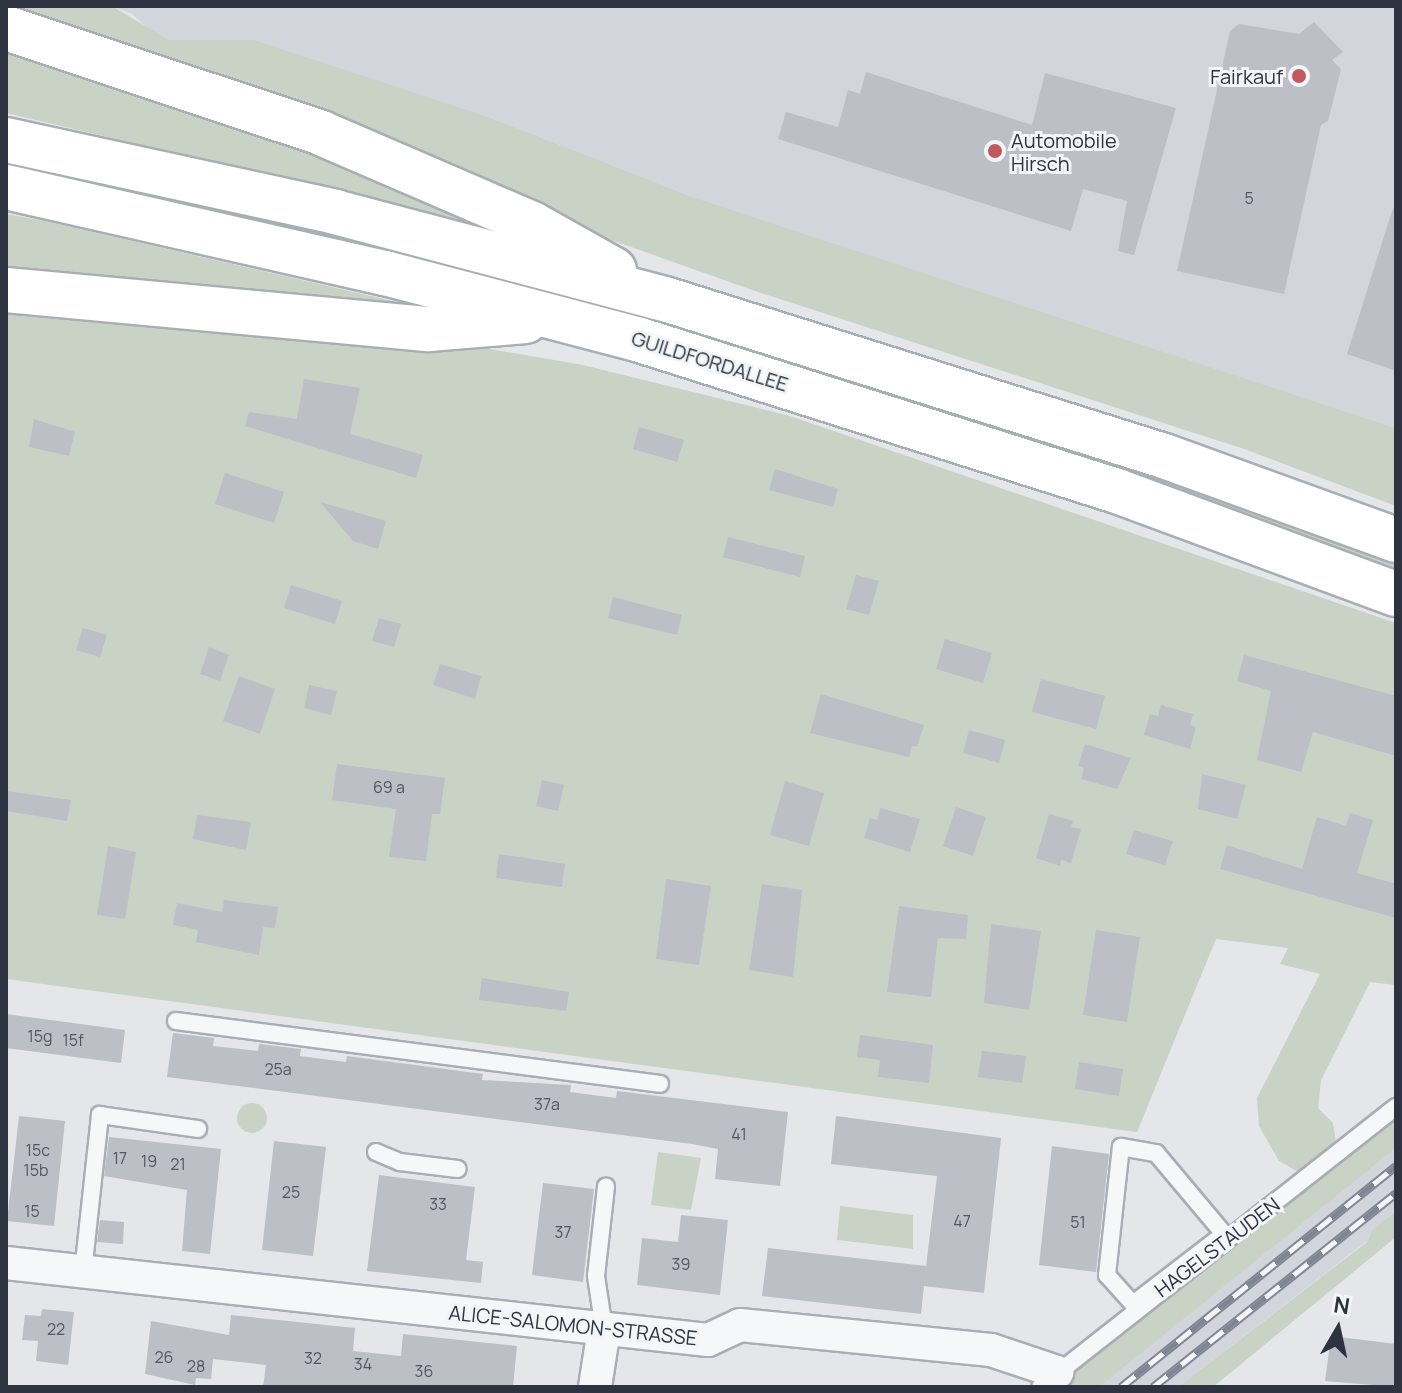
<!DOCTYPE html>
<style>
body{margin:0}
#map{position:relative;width:1402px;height:1393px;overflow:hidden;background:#e4e6ea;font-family:Manrope,sans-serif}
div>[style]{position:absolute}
.built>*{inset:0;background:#d2d5dc}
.green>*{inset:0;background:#c8d3c6}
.round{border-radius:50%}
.building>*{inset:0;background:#bcbfc6}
.roads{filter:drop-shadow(2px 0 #a9adb4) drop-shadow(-2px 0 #a9adb4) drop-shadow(0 2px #a9adb4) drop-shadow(0 -2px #a9adb4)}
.lane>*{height:16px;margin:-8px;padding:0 8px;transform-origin:8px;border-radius:8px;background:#f6f7f9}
.street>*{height:32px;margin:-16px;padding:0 16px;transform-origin:16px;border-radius:16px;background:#f6f7f9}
.highway>*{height:44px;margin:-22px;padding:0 22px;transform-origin:22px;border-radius:22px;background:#fff}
.rail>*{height:9px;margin-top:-4.5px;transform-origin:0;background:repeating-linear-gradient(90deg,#f3f5f8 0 18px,#7f8592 0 36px);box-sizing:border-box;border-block:2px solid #7f8592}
.dots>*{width:22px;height:22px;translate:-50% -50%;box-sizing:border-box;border:4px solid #f3f5f8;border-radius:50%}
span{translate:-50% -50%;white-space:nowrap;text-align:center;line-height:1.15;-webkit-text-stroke:6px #f3f5f8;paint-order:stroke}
.number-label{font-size:16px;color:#515662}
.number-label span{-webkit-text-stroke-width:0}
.poi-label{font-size:20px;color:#2d3341}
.right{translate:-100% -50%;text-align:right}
.left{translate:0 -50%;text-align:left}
.street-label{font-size:20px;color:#2d3341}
.frame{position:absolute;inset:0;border:8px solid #2d3341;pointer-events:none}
.north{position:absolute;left:1298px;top:1289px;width:80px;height:80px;-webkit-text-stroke:6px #f3f5f8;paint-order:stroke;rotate:9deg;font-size:22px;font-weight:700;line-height:32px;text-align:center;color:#2d3341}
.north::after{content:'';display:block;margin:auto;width:28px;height:36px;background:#2d3341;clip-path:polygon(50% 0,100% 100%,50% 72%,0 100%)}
</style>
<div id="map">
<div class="built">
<i style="clip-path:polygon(112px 6px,1396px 6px,1396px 428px,693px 197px,486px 116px,255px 40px,161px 40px,132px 14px)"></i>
<i style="clip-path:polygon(1396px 1148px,1396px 1211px,1372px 1230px,1367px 1241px,1178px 1387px,1098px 1387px)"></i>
</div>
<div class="green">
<i style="clip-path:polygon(6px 6px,112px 6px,169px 40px,255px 40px,486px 116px,693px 197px,1396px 428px,1396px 506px,1247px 450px,755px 291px,524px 209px,466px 221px,6px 113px)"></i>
<i style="clip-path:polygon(6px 155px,408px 247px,913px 390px,1396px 558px,1396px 573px,910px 402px,778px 363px,6px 169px)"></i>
<i style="clip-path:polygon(6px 214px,45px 221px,423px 308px,6px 277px)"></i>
<i style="clip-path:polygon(6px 302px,473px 346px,583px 365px,790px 416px,1396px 623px,1396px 985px,1370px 982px,1321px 1080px,1318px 1108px,1333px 1123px,1336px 1143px,1300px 1173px,1279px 1161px,1259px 1126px,1257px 1098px,1320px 974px,1280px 964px,1288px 948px,1216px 939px,1137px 1132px,6px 979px)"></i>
<i class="round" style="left:237px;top:1103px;width:30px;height:30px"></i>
<i style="clip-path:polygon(1396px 1117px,1396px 1148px,1099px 1387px,1056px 1387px)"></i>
<i style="clip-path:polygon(658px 1152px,701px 1158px,691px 1210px,651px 1205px)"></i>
<i style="clip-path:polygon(840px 1206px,913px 1215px,913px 1249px,837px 1240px)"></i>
<i style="clip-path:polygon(1396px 1211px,1396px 1237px,1213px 1387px,1178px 1387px,1367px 1242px,1372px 1230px)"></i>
</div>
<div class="building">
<i style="clip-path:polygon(1314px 22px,1343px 52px,1332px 60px,1341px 69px,1328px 121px,1321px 125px,1284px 294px,1177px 271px,1230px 31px,1239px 24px,1299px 34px)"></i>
<i style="clip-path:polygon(866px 72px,1032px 125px,1045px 73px,1176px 108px,1134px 255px,1118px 251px,1127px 201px,1083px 189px,1071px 231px,778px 139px,786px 112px,838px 127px,848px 90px,860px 94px)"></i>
<i style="clip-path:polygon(1393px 208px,1396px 209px,1396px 371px,1347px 354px)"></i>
<i style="clip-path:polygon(304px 379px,360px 388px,350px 434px,423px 455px,416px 478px,245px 426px,249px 412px,297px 419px)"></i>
<i style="clip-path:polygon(34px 419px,75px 432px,69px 456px,29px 447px)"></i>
<i style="clip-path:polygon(639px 427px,684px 440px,677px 462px,633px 449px)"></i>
<i style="clip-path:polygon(775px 469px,838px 489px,833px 507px,769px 490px)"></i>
<i style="clip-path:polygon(225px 473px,284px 492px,274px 523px,215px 504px)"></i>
<i style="clip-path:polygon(320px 502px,386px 521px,378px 549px,353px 541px)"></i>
<i style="clip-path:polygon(728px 537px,805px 556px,800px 577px,723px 557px)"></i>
<i style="clip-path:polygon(856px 575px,879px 581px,869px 615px,846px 609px)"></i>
<i style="clip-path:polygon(291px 585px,342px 601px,335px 624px,284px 608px)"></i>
<i style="clip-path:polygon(613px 597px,682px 615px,677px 635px,608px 618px)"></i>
<i style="clip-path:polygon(379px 618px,401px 624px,394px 647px,372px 641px)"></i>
<i style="clip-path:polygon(83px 628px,107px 635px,100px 657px,76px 650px)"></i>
<i style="clip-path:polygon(945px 639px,992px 653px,983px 683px,936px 669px)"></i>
<i style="clip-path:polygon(209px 647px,229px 655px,220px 681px,200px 674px)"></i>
<i style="clip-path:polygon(1244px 655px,1396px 696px,1396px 756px,1313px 732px,1301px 772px,1257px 760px,1271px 691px,1237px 681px)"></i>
<i style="clip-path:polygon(440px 664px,481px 676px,475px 699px,433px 685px)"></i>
<i style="clip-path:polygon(239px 676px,275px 689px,260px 734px,223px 721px)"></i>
<i style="clip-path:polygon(1041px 679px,1105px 696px,1096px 729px,1032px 712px)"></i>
<i style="clip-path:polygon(309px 685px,337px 691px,331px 715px,304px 708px)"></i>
<i style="clip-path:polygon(821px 694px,924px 725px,917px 747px,912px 746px,909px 757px,810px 733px)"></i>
<i style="clip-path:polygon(1161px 705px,1193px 714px,1190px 725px,1196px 727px,1190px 749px,1144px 735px,1150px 714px,1158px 716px)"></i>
<i style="clip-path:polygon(969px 730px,1005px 740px,999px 763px,963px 753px)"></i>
<i style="clip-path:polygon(1085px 744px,1131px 758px,1117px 789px,1081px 779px,1084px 768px,1078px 766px)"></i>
<i style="clip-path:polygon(337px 764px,445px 778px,440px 814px,432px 814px,426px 861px,389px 857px,396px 809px,332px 800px)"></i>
<i style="clip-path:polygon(1202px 774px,1246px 785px,1237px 819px,1198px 809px)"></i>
<i style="clip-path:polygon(542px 780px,564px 785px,558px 811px,536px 806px)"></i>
<i style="clip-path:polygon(785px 781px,824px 793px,809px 846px,770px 835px)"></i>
<i style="clip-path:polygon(6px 791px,71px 800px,67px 821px,6px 811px)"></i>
<i style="clip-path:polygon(956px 807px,986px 817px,973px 856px,943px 846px)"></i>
<i style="clip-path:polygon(880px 808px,920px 819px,910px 852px,864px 838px,870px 818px,877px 820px)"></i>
<i style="clip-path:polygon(1350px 813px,1373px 820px,1357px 873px,1396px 884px,1396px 918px,1220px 869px,1227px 845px,1302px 869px,1317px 817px,1346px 826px)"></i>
<i style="clip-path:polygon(1049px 814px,1073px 821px,1071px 827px,1081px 829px,1071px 863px,1061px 860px,1060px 866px,1036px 858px)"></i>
<i style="clip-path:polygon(197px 815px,251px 822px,246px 850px,193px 839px)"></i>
<i style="clip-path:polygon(1134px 830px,1173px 841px,1165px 865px,1126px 854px)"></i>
<i style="clip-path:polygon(108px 846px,136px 852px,125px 919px,97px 915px)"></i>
<i style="clip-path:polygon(499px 854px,565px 864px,562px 887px,496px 878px)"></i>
<i style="clip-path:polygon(666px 879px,711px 886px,699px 965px,656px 959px)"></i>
<i style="clip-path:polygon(762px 884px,802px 890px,793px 977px,749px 970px)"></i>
<i style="clip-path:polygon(224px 900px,278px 907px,275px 928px,263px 927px,259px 955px,196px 942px,198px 930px,173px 925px,177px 903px,222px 912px)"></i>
<i style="clip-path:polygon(899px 906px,968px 915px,966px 939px,938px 938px,931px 997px,887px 992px)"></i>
<i style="clip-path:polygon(991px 924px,1041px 931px,1029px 1010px,984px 1003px)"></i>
<i style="clip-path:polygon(1096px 930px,1140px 937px,1127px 1022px,1083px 1015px)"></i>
<i style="clip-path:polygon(482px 978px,569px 992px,566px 1011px,479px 1000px)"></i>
<i style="clip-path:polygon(6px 1014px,125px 1030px,121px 1063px,6px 1048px)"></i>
<i style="clip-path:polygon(173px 1033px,214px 1038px,213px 1046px,258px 1051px,259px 1044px,301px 1049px,300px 1056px,346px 1062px,347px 1056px,483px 1074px,482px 1080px,571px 1085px,570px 1092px,616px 1098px,617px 1091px,788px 1112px,780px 1186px,715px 1179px,718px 1149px,692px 1144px,167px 1077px)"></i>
<i style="clip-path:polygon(860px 1035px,933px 1045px,929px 1083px,878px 1077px,880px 1060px,857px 1057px)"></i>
<i style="clip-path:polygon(982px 1051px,1026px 1056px,1022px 1083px,978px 1077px)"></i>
<i style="clip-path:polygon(1079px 1062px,1123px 1069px,1119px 1096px,1075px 1089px)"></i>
<i style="clip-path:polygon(19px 1116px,65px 1121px,54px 1226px,7px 1221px)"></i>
<i style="clip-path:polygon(836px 1116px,1001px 1138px,984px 1293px,924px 1286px,921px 1314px,762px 1296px,768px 1248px,926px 1266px,925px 1275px,937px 1176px,831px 1164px)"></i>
<i style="clip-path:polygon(109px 1137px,221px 1149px,210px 1254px,182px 1251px,187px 1190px,104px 1176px)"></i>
<i style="clip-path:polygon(274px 1141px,326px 1147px,313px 1256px,262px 1250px)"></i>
<i style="clip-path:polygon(1052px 1146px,1109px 1154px,1096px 1272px,1039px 1265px)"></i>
<i style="clip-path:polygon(379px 1175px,475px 1187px,466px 1260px,483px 1262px,481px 1283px,367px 1271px)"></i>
<i style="clip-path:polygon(543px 1183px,594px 1189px,583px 1282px,532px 1275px)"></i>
<i style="clip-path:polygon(681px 1215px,728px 1220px,720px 1295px,637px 1285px,642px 1238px,678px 1242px)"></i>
<i style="clip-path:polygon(100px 1220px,124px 1222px,123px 1244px,97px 1242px)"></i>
<i style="clip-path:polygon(42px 1309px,74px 1312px,68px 1365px,36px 1361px,38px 1341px,22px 1340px,25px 1315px,41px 1316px)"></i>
<i style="clip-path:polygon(231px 1315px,355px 1328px,353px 1351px,401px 1356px,403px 1334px,517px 1346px,513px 1387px,263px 1387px,266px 1365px,213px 1359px,211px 1379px,196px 1378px,195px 1385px,145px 1374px,151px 1321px,229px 1335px)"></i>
<i style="clip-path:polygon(1331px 1336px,1396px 1344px,1396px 1387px,1325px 1381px)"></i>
</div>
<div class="roads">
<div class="lane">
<i style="left:176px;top:1021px;width:488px;rotate:7.4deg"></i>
<i style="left:1121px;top:1147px;width:36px;rotate:10deg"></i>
<i style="left:1156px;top:1153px;width:106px;rotate:50deg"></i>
<i style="left:1224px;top:1234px;width:115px;rotate:142.4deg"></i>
<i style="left:1133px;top:1304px;width:39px;rotate:-132deg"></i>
<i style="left:1107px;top:1275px;width:129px;rotate:-83.8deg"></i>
<i style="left:376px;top:1152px;width:26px;rotate:23deg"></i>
<i style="left:400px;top:1162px;width:58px;rotate:6.9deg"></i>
<i style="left:83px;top:1272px;width:158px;rotate:-83.8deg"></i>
<i style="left:100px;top:1115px;width:99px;rotate:8.1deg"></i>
<i style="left:604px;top:1329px;width:54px;rotate:-98.6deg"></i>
<i style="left:596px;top:1276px;width:90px;rotate:-83.6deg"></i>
<i style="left:1040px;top:1387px;width:453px;rotate:-38.2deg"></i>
</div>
<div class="street">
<i style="left:6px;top:1263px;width:706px;rotate:6.26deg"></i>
<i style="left:708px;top:1340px;width:35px;rotate:-25deg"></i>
<i style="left:740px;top:1325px;width:252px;rotate:5.7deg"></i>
<i style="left:991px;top:1350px;width:70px;rotate:18.4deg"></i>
<i style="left:595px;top:1387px;width:59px;rotate:-81.2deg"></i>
</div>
<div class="highway">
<i style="left:6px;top:28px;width:332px;rotate:18.4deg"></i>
<i style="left:321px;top:133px;width:230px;rotate:23.3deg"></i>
<i style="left:532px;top:224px;width:94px;rotate:29.3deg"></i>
<i style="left:6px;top:140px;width:337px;rotate:12.3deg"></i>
<i style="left:335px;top:212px;width:344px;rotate:14.8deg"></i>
<i style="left:668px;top:300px;width:520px;rotate:17.46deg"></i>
<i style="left:1164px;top:456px;width:247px;rotate:19.9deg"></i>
<i style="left:6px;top:187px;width:389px;rotate:12.8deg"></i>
<i style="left:385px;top:273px;width:264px;rotate:14.7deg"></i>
<i style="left:640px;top:340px;width:500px;rotate:17.57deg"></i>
<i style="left:1117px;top:491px;width:297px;rotate:20.3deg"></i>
<i style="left:6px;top:290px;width:425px;rotate:5.3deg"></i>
<i style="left:429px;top:329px;width:97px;rotate:-4.7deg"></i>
</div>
</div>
<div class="rail">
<i style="left:1121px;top:1387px;width:353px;rotate:-38.8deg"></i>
<i style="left:1153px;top:1387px;width:311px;rotate:-38.6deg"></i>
</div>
<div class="dots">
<i style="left:1299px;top:76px;background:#c0585f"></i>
<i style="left:995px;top:151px;background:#c0585f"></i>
</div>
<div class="number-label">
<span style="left:1249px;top:198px">5</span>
<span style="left:389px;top:787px">69 a</span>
<span style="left:40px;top:1036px">15g</span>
<span style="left:73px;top:1040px">15f</span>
<span style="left:278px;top:1069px">25a</span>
<span style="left:547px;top:1104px">37a</span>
<span style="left:739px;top:1134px">41</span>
<span style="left:38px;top:1150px">15c</span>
<span style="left:120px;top:1158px">17</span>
<span style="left:149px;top:1161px">19</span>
<span style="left:178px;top:1164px">21</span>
<span style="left:36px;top:1170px">15b</span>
<span style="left:291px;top:1192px">25</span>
<span style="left:438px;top:1204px">33</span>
<span style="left:32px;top:1211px">15</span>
<span style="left:962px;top:1221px">47</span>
<span style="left:1078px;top:1222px">51</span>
<span style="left:563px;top:1232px">37</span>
<span style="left:681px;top:1264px">39</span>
<span style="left:56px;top:1329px">22</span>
<span style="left:164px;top:1357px">26</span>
<span style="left:313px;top:1358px">32</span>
<span style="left:363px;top:1364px">34</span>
<span style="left:196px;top:1366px">28</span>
<span style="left:424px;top:1371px">36</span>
</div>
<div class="poi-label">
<span class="right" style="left:1283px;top:76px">Fairkauf</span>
<span class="left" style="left:1011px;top:152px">Automobile<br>Hirsch</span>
</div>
<div class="street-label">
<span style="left:710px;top:361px;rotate:17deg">GUILDFORDALLEE</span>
<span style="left:1217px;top:1247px;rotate:-37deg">HAGELSTAUDEN</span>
<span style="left:573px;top:1325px;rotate:6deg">ALICE-SALOMON-STRASSE</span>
</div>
<div class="frame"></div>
<div class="north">N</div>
</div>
